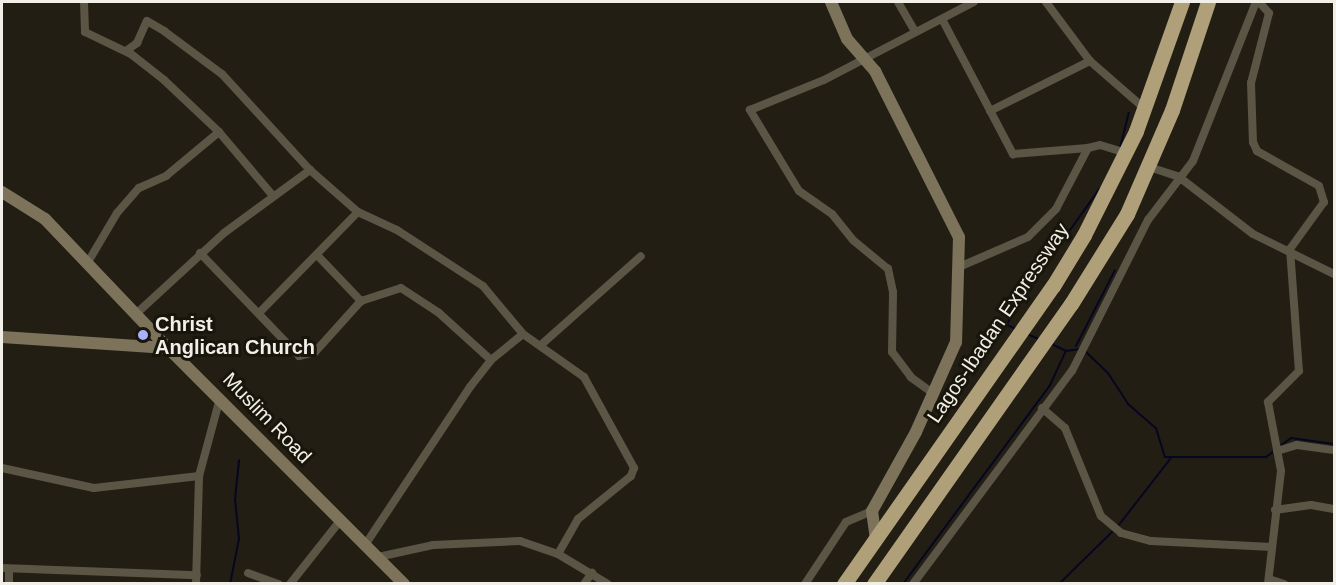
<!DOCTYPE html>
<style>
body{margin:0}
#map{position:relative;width:1336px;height:585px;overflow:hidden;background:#221e14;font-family:Arial,sans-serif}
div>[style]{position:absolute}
.stream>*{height:2px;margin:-1px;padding:0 1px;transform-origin:1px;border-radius:1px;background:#070621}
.street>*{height:8px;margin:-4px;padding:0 4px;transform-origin:4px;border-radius:4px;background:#5a5545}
.secondary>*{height:12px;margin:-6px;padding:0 6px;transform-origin:6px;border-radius:6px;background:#7d735b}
.highway>*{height:15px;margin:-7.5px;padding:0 7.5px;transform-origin:7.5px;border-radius:7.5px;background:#afa07a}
.dots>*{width:16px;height:16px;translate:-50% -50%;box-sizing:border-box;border:3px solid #18150b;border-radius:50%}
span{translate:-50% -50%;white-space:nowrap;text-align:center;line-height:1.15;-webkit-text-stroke:6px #18150b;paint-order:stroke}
.street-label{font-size:20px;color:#f2efe9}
.poi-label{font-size:20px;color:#f2efe9;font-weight:700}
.left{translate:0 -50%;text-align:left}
.frame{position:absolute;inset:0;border:3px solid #f2efe9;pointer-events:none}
</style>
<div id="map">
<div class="stream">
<i style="left:1120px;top:148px;width:36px;rotate:-76deg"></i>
<i style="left:1016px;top:329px;width:10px;rotate:-156deg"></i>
<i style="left:1007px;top:325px;width:49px;rotate:-67.1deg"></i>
<i style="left:1026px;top:280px;width:16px;rotate:-40deg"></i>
<i style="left:1038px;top:270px;width:19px;rotate:-69deg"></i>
<i style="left:1045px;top:252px;width:14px;rotate:-21deg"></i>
<i style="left:1058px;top:247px;width:72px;rotate:-54.6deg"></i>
<i style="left:1027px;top:334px;width:13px;rotate:23deg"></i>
<i style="left:1049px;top:343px;width:19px;rotate:25deg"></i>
<i style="left:1066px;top:351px;width:14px;rotate:-8deg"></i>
<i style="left:1076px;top:346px;width:85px;rotate:-62.8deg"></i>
<i style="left:1085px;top:351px;width:32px;rotate:44deg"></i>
<i style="left:1108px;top:373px;width:37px;rotate:57deg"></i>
<i style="left:1128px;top:404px;width:37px;rotate:41deg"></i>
<i style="left:1156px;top:428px;width:30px;rotate:73deg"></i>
<i style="left:1165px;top:457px;width:101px"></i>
<i style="left:1266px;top:457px;width:10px;rotate:-37deg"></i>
<i style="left:1279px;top:447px;width:15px;rotate:-37deg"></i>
<i style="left:1291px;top:438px;width:43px;rotate:7.9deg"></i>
<i style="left:1118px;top:526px;width:86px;rotate:-52.1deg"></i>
<i style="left:230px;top:584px;width:46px;rotate:-78.7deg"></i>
<i style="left:239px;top:539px;width:40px;rotate:-95.7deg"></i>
<i style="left:235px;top:499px;width:39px;rotate:-84deg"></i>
<i style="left:903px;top:584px;width:247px;rotate:-53.5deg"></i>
<i style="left:1050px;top:385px;width:38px;rotate:-65deg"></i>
<i style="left:1059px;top:584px;width:77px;rotate:-44.5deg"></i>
</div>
<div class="street">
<i style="left:84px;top:2px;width:30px;rotate:88deg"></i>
<i style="left:85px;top:32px;width:51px;rotate:25.6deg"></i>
<i style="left:131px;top:54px;width:42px;rotate:38.2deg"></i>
<i style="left:164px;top:80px;width:76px;rotate:43.4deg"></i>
<i style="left:219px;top:132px;width:84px;rotate:49.8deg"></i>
<i style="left:898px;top:2px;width:34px;rotate:60deg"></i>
<i style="left:1046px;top:2px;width:74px;rotate:53.3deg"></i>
<i style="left:1090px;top:61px;width:73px;rotate:41.1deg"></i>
<i style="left:1259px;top:2px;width:15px;rotate:48deg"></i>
<i style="left:1269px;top:13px;width:72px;rotate:104.4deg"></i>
<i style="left:1251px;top:83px;width:59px;rotate:88.1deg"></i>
<i style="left:1253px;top:142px;width:10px;rotate:66deg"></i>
<i style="left:1257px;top:151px;width:71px;rotate:29.4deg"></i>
<i style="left:1319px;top:186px;width:17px;rotate:73deg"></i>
<i style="left:1324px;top:202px;width:58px;rotate:125.9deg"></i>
<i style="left:1290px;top:249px;width:122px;rotate:85.8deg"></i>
<i style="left:1299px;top:371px;width:44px;rotate:135deg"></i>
<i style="left:1268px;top:402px;width:70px;rotate:79.3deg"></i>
<i style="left:1281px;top:471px;width:114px;rotate:96.6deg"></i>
<i style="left:942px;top:19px;width:153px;rotate:62.3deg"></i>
<i style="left:1013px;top:154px;width:75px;rotate:-4.6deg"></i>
<i style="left:126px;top:51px;width:14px;rotate:-36deg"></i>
<i style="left:137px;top:43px;width:24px;rotate:-66deg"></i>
<i style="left:147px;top:21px;width:20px;rotate:30deg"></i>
<i style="left:164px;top:31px;width:72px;rotate:36.6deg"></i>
<i style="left:222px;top:74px;width:130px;rotate:47.5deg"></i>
<i style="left:310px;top:170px;width:64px;rotate:41.2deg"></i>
<i style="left:358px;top:212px;width:43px;rotate:24.8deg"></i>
<i style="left:397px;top:230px;width:103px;rotate:33.1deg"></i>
<i style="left:483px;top:286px;width:62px;rotate:50.2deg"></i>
<i style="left:523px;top:334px;width:75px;rotate:35.2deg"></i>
<i style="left:584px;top:377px;width:104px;rotate:61.2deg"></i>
<i style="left:634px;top:468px;width:9px;rotate:111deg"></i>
<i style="left:631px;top:476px;width:68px;rotate:140.9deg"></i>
<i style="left:578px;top:519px;width:40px;rotate:119.7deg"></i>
<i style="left:990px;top:111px;width:112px;rotate:-26.6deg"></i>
<i style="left:1149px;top:167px;width:32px;rotate:18deg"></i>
<i style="left:1179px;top:177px;width:93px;rotate:37.6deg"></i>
<i style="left:1253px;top:234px;width:90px;rotate:26.3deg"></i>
<i style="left:200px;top:253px;width:143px;rotate:46.1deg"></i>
<i style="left:299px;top:356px;width:16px;rotate:-14deg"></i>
<i style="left:315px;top:352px;width:69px;rotate:-48deg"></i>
<i style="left:361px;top:301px;width:42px;rotate:-18deg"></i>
<i style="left:401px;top:288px;width:45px;rotate:33.3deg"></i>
<i style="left:439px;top:313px;width:70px;rotate:42.1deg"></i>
<i style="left:317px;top:255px;width:64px;rotate:46.3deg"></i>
<i style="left:88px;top:262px;width:57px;rotate:-59.4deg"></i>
<i style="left:117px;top:213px;width:33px;rotate:-49deg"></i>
<i style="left:139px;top:188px;width:30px;rotate:-24deg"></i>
<i style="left:166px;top:176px;width:69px;rotate:-39.7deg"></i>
<i style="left:959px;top:267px;width:75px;rotate:-23.5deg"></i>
<i style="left:1028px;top:237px;width:40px;rotate:-45deg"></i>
<i style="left:1056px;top:209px;width:69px;rotate:-62.3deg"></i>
<i style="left:1088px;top:148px;width:12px;rotate:-14deg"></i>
<i style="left:1100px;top:145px;width:27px;rotate:17deg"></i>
<i style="left:137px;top:313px;width:118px;rotate:-42.6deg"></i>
<i style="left:224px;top:233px;width:107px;rotate:-36.2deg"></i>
<i style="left:259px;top:313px;width:141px;rotate:-45.6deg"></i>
<i style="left:542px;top:344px;width:132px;rotate:-41.6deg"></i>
<i style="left:934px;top:394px;width:29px;rotate:-144deg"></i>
<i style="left:911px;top:377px;width:31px;rotate:-127deg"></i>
<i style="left:892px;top:352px;width:60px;rotate:-89deg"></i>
<i style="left:893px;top:292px;width:24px;rotate:-102deg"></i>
<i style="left:888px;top:269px;width:45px;rotate:-140.4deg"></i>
<i style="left:853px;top:240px;width:33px;rotate:-129deg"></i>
<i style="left:832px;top:214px;width:40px;rotate:-145.1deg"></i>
<i style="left:799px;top:191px;width:95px;rotate:-121.2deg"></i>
<i style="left:750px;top:110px;width:80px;rotate:-22.1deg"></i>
<i style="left:824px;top:80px;width:169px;rotate:-27.5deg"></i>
<i style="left:1042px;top:408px;width:30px;rotate:41deg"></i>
<i style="left:1065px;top:428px;width:95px;rotate:67.8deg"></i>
<i style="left:1101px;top:516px;width:26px;rotate:40deg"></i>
<i style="left:1121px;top:533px;width:31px;rotate:15deg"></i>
<i style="left:1151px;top:541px;width:121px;rotate:2.8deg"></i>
<i style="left:1277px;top:451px;width:21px;rotate:-17deg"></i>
<i style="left:1297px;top:445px;width:37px;rotate:8deg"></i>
<i style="left:2px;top:468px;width:94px;rotate:12.3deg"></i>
<i style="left:94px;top:488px;width:106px;rotate:-6.5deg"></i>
<i style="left:1275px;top:510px;width:36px;rotate:-8deg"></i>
<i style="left:1311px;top:505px;width:23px;rotate:10deg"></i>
<i style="left:365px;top:545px;width:190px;rotate:-56.4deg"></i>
<i style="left:470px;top:387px;width:34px;rotate:-52deg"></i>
<i style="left:491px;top:360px;width:41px;rotate:-39.1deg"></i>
<i style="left:378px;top:557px;width:56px;rotate:-12.3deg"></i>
<i style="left:433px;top:545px;width:87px;rotate:-2.6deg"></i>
<i style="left:520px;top:541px;width:40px;rotate:18.9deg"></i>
<i style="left:558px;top:554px;width:58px;rotate:31deg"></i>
<i style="left:2px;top:568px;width:195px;rotate:2.1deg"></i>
<i style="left:248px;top:573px;width:33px;rotate:20deg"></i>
<i style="left:1269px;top:579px;width:16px;rotate:18deg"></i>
<i style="left:9px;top:584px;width:15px;rotate:-90deg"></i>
<i style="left:196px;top:584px;width:108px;rotate:-88.4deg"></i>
<i style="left:199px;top:476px;width:81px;rotate:-74.9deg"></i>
<i style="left:290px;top:584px;width:80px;rotate:-51.6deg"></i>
<i style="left:584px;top:584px;width:14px;rotate:-54deg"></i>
<i style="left:805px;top:584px;width:74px;rotate:-56.5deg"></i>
<i style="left:846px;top:522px;width:28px;rotate:-23deg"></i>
<i style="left:913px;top:584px;width:266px;rotate:-53.3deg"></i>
<i style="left:1072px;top:371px;width:169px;rotate:-63.3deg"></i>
<i style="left:1148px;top:220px;width:74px;rotate:-52.7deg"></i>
<i style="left:1193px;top:161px;width:171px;rotate:-68.4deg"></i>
</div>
<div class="secondary">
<i style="left:831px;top:2px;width:40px;rotate:66.6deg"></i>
<i style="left:847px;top:39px;width:43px;rotate:48.8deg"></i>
<i style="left:875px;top:71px;width:186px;rotate:63.2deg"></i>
<i style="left:959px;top:237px;width:105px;rotate:91.6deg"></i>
<i style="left:956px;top:342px;width:98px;rotate:114deg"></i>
<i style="left:916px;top:432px;width:90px;rotate:119.1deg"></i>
<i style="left:872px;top:511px;width:27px;rotate:82deg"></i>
<i style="left:2px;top:192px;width:51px;rotate:32.1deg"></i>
<i style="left:45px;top:219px;width:178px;rotate:46.4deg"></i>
<i style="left:2px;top:337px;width:166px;rotate:3.8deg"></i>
<i style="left:168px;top:348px;width:334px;rotate:45deg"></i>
</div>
<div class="highway">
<i style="left:844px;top:584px;width:364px;rotate:-55deg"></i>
<i style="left:1053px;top:286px;width:60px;rotate:-58.7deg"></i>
<i style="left:1084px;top:235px;width:116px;rotate:-63.4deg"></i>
<i style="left:1136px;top:131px;width:137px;rotate:-70.4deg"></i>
<i style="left:874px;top:584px;width:342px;rotate:-54.9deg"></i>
<i style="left:1071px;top:304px;width:106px;rotate:-58.1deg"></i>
<i style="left:1127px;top:214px;width:113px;rotate:-66.6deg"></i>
<i style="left:1172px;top:110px;width:114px;rotate:-71.6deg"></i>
</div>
<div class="dots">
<i style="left:143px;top:335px;background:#aab0fb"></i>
</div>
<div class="street-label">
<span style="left:998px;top:323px;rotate:-56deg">Lagos-Ibadan Expressway</span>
<span style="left:267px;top:418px;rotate:46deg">Muslim Road</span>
</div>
<div class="poi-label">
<span class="left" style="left:155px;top:336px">Christ<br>Anglican Church</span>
</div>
<div class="frame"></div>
</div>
